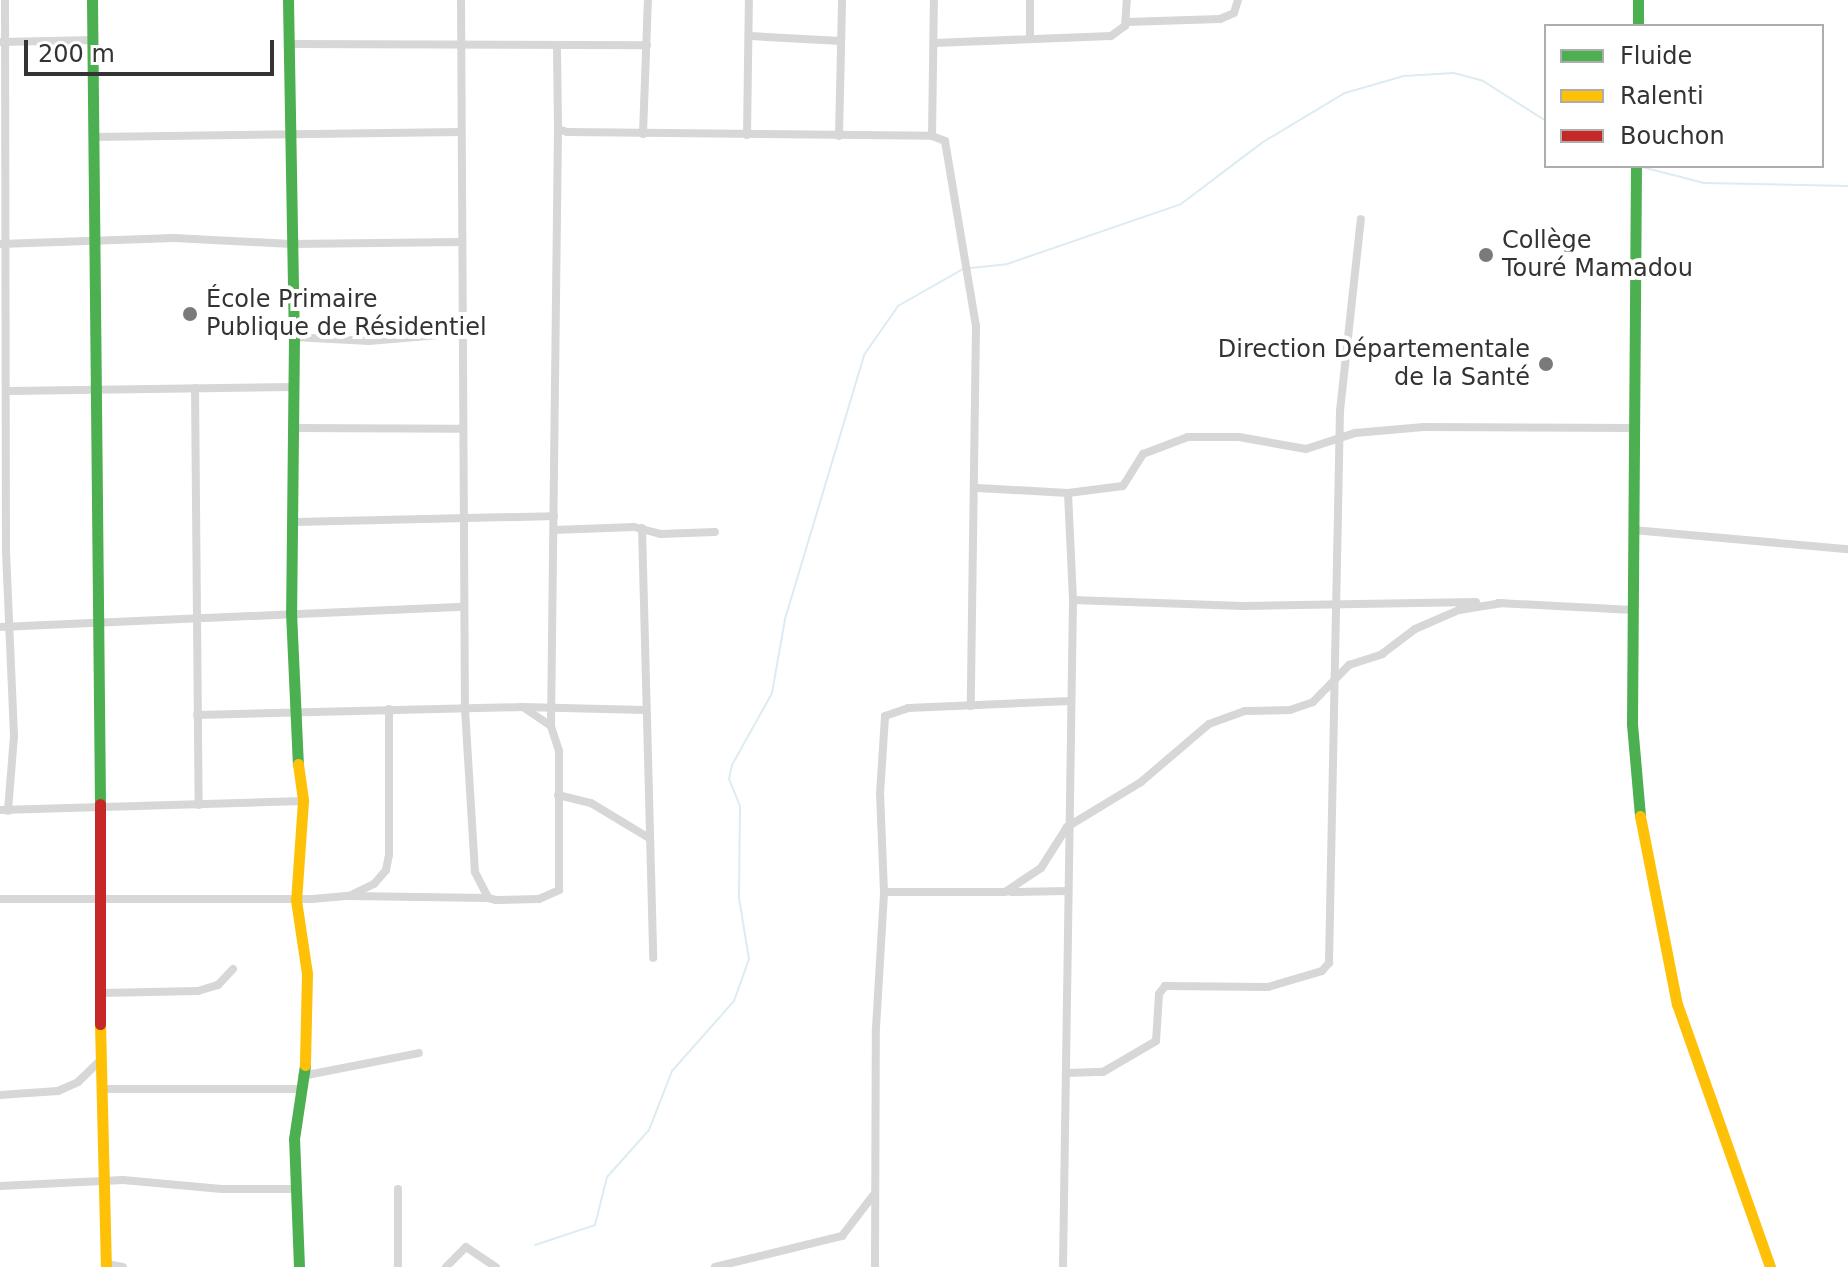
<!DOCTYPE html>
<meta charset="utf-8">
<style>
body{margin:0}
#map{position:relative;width:1848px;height:1267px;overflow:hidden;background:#fff;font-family:"DejaVu Sans",sans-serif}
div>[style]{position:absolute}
.stream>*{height:2px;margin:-1px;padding:0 1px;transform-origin:1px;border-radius:1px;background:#ddebf3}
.street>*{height:8px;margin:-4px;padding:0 4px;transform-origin:4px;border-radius:4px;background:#d7d7d7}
.fast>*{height:11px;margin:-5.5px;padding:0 5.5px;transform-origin:5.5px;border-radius:5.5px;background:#4caf50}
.slow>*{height:11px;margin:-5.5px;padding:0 5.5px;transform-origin:5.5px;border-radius:5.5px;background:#ffc107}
.jam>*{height:11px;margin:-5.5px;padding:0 5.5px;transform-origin:5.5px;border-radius:5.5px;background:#c62828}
.dots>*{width:22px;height:22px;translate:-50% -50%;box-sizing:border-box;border:4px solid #fff;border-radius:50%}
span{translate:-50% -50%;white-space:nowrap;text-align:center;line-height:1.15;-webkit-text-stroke:8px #fff;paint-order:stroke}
.poi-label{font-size:24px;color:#333}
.left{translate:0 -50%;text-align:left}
.right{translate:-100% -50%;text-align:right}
.legend{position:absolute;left:1544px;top:24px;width:280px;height:144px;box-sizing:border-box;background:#fff;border:2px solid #adadad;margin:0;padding:10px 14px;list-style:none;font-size:24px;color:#333}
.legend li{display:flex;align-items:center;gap:16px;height:40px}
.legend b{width:40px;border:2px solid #adadad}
.scale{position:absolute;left:24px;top:40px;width:250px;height:36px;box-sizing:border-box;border:4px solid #333;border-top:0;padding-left:10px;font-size:24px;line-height:28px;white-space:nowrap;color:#333;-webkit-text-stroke:6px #fff;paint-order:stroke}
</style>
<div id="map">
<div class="stream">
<i style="left:1642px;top:167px;width:64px;rotate:14.5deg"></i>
<i style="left:1704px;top:183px;width:144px;rotate:1.2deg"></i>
<i style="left:970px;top:268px;width:37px;rotate:-6deg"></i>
<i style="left:1007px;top:264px;width:184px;rotate:-19deg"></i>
<i style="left:1181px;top:204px;width:103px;rotate:-37.1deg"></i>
<i style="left:1263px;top:142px;width:96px;rotate:-30.9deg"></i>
<i style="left:1345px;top:93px;width:61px;rotate:-16.1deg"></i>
<i style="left:1404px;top:76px;width:50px;rotate:-3.4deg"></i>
<i style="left:1454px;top:73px;width:30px;rotate:15deg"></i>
<i style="left:1483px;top:81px;width:75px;rotate:32.4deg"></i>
<i style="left:535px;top:1245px;width:63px;rotate:-18.4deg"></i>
<i style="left:595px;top:1225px;width:49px;rotate:-76deg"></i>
<i style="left:607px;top:1177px;width:63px;rotate:-48.2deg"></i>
<i style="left:649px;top:1130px;width:63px;rotate:-68.7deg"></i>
<i style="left:672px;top:1071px;width:94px;rotate:-48.5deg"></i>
<i style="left:734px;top:1001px;width:45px;rotate:-70.3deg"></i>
<i style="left:749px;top:959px;width:62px;rotate:-99.3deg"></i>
<i style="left:739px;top:898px;width:92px;rotate:-89.4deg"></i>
<i style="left:740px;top:806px;width:29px;rotate:-112deg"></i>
<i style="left:729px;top:779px;width:14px;rotate:-78deg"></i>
<i style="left:732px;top:765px;width:82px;rotate:-60.9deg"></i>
<i style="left:772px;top:693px;width:75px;rotate:-80deg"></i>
<i style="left:785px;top:619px;width:276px;rotate:-73.3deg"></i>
<i style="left:864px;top:355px;width:60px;rotate:-55.2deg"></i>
<i style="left:898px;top:306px;width:75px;rotate:-29.6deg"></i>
</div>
<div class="street">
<i style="left:5px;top:0;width:552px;rotate:89.9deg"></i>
<i style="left:6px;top:552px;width:184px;rotate:87.5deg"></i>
<i style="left:14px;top:736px;width:75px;rotate:94.6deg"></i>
<i style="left:461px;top:0;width:709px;rotate:89.68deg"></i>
<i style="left:465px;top:709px;width:163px;rotate:86.5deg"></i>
<i style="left:475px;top:872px;width:29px;rotate:63deg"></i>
<i style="left:488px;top:898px;width:8px;rotate:14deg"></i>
<i style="left:496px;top:900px;width:43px;rotate:-1.3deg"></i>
<i style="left:539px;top:899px;width:22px;rotate:-24deg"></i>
<i style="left:559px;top:890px;width:139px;rotate:-90deg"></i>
<i style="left:559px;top:751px;width:26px;rotate:-108deg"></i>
<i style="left:551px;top:726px;width:34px;rotate:-146deg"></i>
<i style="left:1126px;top:22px;width:94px;rotate:-1.8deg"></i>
<i style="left:1220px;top:19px;width:15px;rotate:-23deg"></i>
<i style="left:1234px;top:13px;width:14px;rotate:-73deg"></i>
<i style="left:750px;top:36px;width:91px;rotate:3.1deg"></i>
<i style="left:1030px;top:37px;width:37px;rotate:-90deg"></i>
<i style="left:2px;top:42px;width:92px;rotate:-1.2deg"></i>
<i style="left:934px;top:43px;width:177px;rotate:-2.3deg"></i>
<i style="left:1111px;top:36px;width:17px;rotate:-36deg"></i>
<i style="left:1125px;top:26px;width:26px;rotate:-86deg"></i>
<i style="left:289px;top:44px;width:358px;rotate:0.2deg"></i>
<i style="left:557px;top:47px;width:82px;rotate:89.3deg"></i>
<i style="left:558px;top:129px;width:9px;rotate:18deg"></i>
<i style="left:567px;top:132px;width:365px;rotate:0.6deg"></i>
<i style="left:932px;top:136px;width:14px;rotate:21deg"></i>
<i style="left:945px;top:141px;width:188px;rotate:80.5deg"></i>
<i style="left:976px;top:326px;width:380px;rotate:90.8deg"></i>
<i style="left:643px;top:134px;width:134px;rotate:-87.9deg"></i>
<i style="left:747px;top:135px;width:135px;rotate:-89.2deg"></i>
<i style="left:839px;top:136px;width:136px;rotate:-88.7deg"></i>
<i style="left:932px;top:136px;width:136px;rotate:-89.2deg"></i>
<i style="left:94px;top:137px;width:367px;rotate:-0.8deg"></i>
<i style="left:0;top:244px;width:174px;rotate:-2deg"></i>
<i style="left:174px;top:238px;width:117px;rotate:2.9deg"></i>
<i style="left:291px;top:244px;width:171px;rotate:-0.7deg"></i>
<i style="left:294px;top:337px;width:75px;rotate:3.1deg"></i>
<i style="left:369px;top:341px;width:93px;rotate:-4.9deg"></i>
<i style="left:195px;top:388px;width:417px;rotate:89.5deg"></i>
<i style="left:8px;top:391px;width:286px;rotate:-0.8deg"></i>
<i style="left:294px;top:428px;width:167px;rotate:0.3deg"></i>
<i style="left:977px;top:488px;width:91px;rotate:3.1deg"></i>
<i style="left:1068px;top:493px;width:107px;rotate:87.3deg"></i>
<i style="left:1073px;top:600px;width:667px;rotate:90.86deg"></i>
<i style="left:1068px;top:493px;width:55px;rotate:-7.3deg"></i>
<i style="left:1123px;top:486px;width:38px;rotate:-58deg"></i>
<i style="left:1143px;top:454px;width:48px;rotate:-20.7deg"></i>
<i style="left:1188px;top:437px;width:51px"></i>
<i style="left:1239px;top:437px;width:68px;rotate:10.2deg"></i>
<i style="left:1306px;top:449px;width:52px;rotate:-18.1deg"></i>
<i style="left:1355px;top:433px;width:69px;rotate:-5deg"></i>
<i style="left:1424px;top:427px;width:209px;rotate:0.3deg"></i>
<i style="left:295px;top:522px;width:259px;rotate:-1.3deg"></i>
<i style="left:642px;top:528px;width:430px;rotate:88.5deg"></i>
<i style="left:554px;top:530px;width:80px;rotate:-2.1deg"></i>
<i style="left:634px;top:527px;width:27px;rotate:15deg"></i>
<i style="left:660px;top:534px;width:55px;rotate:-2.1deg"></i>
<i style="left:1633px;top:530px;width:216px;rotate:5.1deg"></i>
<i style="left:1073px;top:600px;width:170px;rotate:2deg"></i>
<i style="left:1243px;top:606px;width:233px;rotate:-1deg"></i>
<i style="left:1498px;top:603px;width:135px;rotate:3deg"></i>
<i style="left:0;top:627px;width:464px;rotate:-2.5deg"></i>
<i style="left:197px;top:715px;width:326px;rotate:-1.4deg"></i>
<i style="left:523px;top:707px;width:121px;rotate:1.4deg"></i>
<i style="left:551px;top:726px;width:597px;rotate:-89.33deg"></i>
<i style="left:558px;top:795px;width:34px;rotate:14deg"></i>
<i style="left:591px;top:803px;width:68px;rotate:31.1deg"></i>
<i style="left:0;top:810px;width:303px;rotate:-1.7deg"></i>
<i style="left:884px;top:892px;width:121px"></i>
<i style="left:1005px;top:892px;width:43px;rotate:-33.7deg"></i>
<i style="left:1041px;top:868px;width:49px;rotate:-57.6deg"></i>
<i style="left:1067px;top:827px;width:87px;rotate:-31.3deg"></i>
<i style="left:1141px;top:782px;width:89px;rotate:-40.5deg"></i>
<i style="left:1209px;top:724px;width:38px;rotate:-20deg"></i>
<i style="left:1245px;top:711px;width:45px;rotate:-1.3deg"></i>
<i style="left:1290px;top:710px;width:24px;rotate:-19deg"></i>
<i style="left:1313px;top:702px;width:52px;rotate:-45.8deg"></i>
<i style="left:1349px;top:665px;width:35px;rotate:-18deg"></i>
<i style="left:1382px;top:654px;width:41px;rotate:-37.1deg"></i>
<i style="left:1415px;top:629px;width:48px;rotate:-23.4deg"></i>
<i style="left:1459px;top:610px;width:44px;rotate:-9.2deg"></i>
<i style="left:1011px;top:892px;width:55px;rotate:-1deg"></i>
<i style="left:349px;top:896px;width:139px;rotate:0.8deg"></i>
<i style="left:0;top:899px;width:312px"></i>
<i style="left:312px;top:899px;width:37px;rotate:-5deg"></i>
<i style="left:349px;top:896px;width:28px;rotate:-26deg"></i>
<i style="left:374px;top:884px;width:18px;rotate:-49deg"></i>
<i style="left:386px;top:870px;width:15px;rotate:-79deg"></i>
<i style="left:389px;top:855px;width:146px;rotate:-90deg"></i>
<i style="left:101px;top:993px;width:97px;rotate:-1.2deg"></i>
<i style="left:198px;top:991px;width:21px;rotate:-17deg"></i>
<i style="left:218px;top:985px;width:22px;rotate:-47deg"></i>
<i style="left:1066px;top:1073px;width:37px;rotate:-2deg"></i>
<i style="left:1103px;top:1072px;width:61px;rotate:-30.3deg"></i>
<i style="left:1156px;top:1041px;width:47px;rotate:-86.3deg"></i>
<i style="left:1159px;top:994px;width:10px;rotate:-53deg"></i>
<i style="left:1165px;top:986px;width:103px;rotate:0.6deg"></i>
<i style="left:1268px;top:987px;width:56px;rotate:-16.5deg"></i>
<i style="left:1322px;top:971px;width:11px;rotate:-49deg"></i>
<i style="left:1329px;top:963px;width:552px;rotate:-88.86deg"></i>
<i style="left:1340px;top:411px;width:193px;rotate:-83.8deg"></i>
<i style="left:302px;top:1076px;width:119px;rotate:-11.1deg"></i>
<i style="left:101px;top:1089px;width:198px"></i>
<i style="left:0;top:1095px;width:58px;rotate:-3.9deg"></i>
<i style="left:58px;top:1091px;width:22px;rotate:-24deg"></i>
<i style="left:78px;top:1082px;width:30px;rotate:-44deg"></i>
<i style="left:0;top:1186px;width:123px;rotate:-2.8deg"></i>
<i style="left:123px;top:1180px;width:99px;rotate:5.2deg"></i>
<i style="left:222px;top:1189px;width:74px"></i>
<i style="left:398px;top:1189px;width:78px;rotate:90deg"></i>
<i style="left:106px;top:1264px;width:17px;rotate:10deg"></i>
<i style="left:446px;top:1267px;width:28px;rotate:-45deg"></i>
<i style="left:466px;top:1247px;width:36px;rotate:34deg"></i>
<i style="left:715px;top:1267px;width:131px;rotate:-13.7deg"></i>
<i style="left:842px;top:1236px;width:54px;rotate:-52.5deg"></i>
<i style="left:875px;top:1267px;width:239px;rotate:-89.8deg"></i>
<i style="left:876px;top:1028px;width:136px;rotate:-86.6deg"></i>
<i style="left:884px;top:892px;width:98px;rotate:-92.3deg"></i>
<i style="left:880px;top:794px;width:78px;rotate:-86.3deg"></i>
<i style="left:885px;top:716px;width:24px;rotate:-19deg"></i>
<i style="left:908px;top:708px;width:163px;rotate:-2.5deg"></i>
</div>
<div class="fast">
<i style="left:92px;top:0;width:804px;rotate:89.43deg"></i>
<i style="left:288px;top:0;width:337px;rotate:89deg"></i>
<i style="left:294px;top:337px;width:275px;rotate:90.6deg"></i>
<i style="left:291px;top:612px;width:152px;rotate:87.4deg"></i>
<i style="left:1638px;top:0;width:26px;rotate:90deg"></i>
<i style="left:1636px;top:166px;width:558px;rotate:90.41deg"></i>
<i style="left:1632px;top:724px;width:92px;rotate:85deg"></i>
<i style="left:299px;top:1267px;width:128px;rotate:-92.2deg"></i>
<i style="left:294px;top:1139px;width:75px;rotate:-81.5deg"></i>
</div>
<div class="slow">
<i style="left:298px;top:764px;width:37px;rotate:82deg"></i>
<i style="left:303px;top:801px;width:99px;rotate:94deg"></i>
<i style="left:296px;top:900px;width:75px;rotate:81.5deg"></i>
<i style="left:307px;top:974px;width:91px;rotate:91.3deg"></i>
<i style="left:1640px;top:816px;width:192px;rotate:78.9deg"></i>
<i style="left:1677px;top:1004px;width:279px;rotate:70.5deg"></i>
<i style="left:100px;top:1024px;width:243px;rotate:88.6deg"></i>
</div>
<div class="jam">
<i style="left:100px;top:1024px;width:220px;rotate:-90deg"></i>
</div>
<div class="dots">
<i style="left:1486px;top:255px;background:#7a7a7a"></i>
<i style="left:190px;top:314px;background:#7a7a7a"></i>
<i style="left:1546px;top:364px;background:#7a7a7a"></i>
</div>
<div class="poi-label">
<span class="left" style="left:1502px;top:255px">Collège<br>Touré Mamadou</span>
<span class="left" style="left:206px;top:314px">École Primaire<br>Publique de Résidentiel</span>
<span class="right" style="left:1530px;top:364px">Direction Départementale<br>de la Santé</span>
</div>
<ul class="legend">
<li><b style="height:10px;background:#4caf50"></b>Fluide</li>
<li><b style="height:10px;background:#ffc107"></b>Ralenti</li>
<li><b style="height:10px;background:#c62828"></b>Bouchon</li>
</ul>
<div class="scale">200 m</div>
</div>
